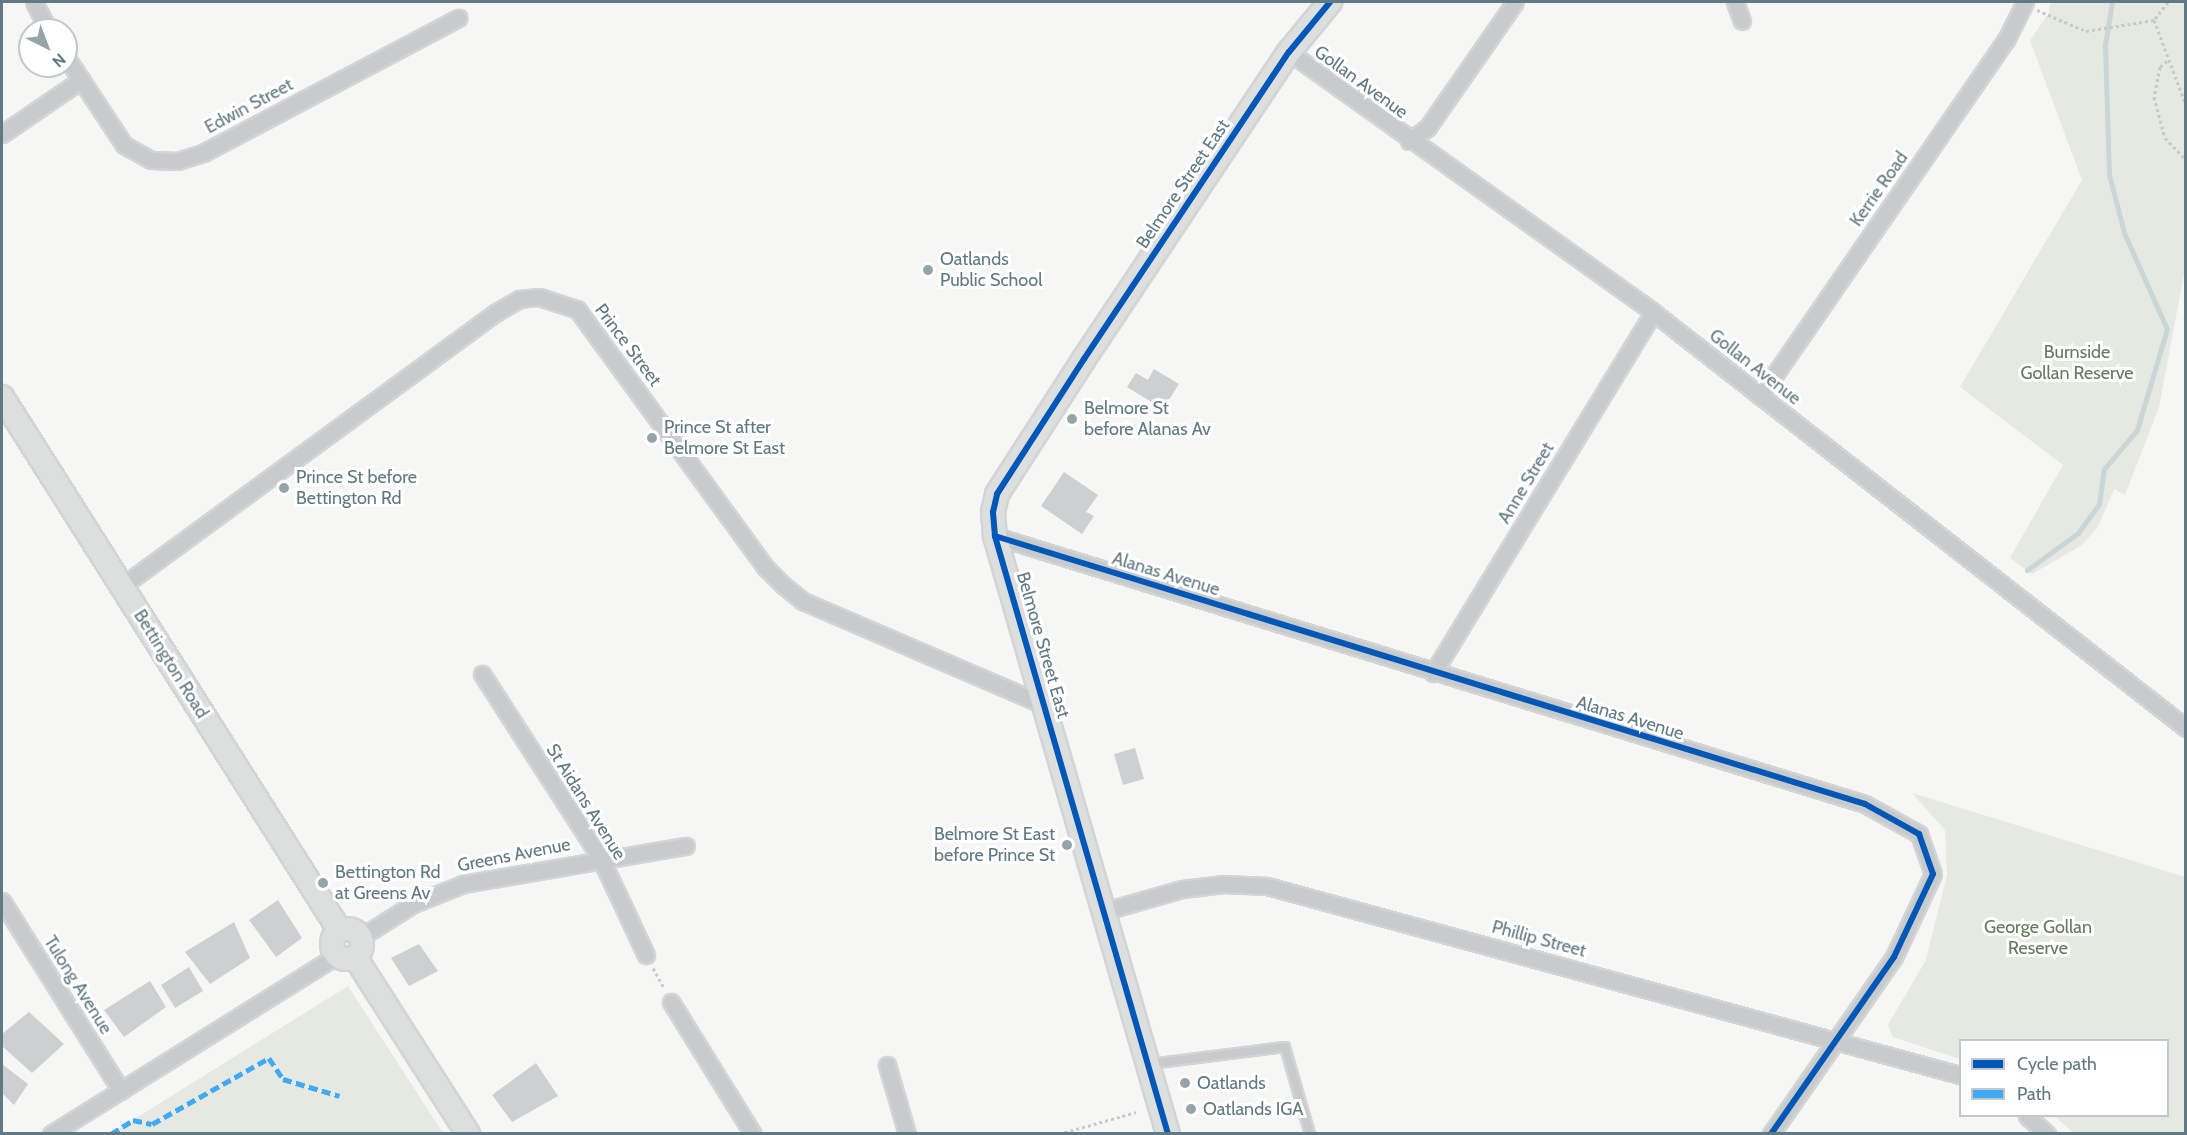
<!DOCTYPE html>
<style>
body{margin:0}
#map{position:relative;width:2187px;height:1135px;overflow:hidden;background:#f6f6f5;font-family:Cabin,sans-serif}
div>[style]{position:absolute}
.green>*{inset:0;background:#e6e8e2}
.stream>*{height:5px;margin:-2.5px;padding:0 2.5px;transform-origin:2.5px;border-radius:2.5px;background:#c9d6d7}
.building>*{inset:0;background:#cdd0d0}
.path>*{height:3px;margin-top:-1.5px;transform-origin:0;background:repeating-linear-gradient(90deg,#c7c9ca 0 3px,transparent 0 6px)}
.roads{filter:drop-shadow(2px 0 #d3d4d5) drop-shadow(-2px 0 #d3d4d5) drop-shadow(0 2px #d3d4d5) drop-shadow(0 -2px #d3d4d5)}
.lane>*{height:8px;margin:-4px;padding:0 4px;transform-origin:4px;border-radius:4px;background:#c8cbcb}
.street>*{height:15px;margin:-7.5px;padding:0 7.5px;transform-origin:7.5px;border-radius:7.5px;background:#c8cbcb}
.secondary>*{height:22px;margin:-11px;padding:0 11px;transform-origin:11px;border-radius:11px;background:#dddfdf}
.secondary>.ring{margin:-11px;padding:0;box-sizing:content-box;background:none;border:22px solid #dddfdf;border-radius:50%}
.quiet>*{height:4.5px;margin-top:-2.25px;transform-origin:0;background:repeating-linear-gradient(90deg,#3fa9f5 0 9px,transparent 0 13.5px)}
.cycleway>*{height:6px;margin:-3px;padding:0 3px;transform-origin:3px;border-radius:3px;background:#0057b8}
.dots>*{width:16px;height:16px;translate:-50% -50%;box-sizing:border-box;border:3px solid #fff;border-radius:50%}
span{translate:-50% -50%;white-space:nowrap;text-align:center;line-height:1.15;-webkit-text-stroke:6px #fff;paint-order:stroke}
.street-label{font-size:18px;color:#607982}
.poi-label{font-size:18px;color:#607982}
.left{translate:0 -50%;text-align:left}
.right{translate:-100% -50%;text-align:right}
.park-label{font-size:18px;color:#68795f}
.frame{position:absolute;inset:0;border:3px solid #607982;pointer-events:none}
.legend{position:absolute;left:1959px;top:1039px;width:210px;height:78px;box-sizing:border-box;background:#fff;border:2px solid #bfc9cd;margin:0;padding:8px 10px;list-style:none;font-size:18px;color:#607982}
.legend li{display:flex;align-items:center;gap:12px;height:30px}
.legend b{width:30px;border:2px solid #bfc9cd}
.north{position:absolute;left:18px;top:18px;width:60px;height:60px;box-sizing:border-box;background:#fff;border:2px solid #bfc9cd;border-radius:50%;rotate:138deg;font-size:16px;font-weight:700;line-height:24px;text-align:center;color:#607982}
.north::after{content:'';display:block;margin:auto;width:21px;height:27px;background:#94a5aa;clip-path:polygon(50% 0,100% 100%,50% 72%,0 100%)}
</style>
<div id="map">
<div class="green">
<i style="clip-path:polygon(2050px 2px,2185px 2px,2186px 263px,2159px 407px,2125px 495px,2114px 489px,2098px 527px,2082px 545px,2032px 574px,2010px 558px,2063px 465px,1960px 387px,2082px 180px,2030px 40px,2049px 13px)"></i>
<i style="clip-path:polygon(1912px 793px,2185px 877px,2185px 1133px,2074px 1133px,2054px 1116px,2168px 1116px,2168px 1040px,1960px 1040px,1960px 1059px,1893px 1037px,1888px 1025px,1926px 960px,1947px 875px,1945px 830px)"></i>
<i style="clip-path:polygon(348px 986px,443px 1133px,111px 1133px,133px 1120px)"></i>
</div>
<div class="stream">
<i style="left:2027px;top:570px;width:63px;rotate:-36deg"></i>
<i style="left:2078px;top:533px;width:36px;rotate:-54deg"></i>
<i style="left:2099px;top:504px;width:35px;rotate:-82deg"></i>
<i style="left:2104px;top:469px;width:51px;rotate:-49.8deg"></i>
<i style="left:2137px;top:430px;width:105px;rotate:-73.5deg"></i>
<i style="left:2167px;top:329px;width:105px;rotate:-114.1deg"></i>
<i style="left:2124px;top:233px;width:61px;rotate:-104.3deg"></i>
<i style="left:2109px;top:174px;width:129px;rotate:-91.8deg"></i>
<i style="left:2105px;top:45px;width:44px;rotate:-80.8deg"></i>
</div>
<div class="building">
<i style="clip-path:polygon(1154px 369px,1179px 384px,1163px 409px,1127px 387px,1136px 373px,1148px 380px)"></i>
<i style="clip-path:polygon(1064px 472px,1098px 495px,1086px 512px,1094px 516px,1082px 534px,1041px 506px)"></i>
<i style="clip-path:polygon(1135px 748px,1144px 779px,1123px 785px,1114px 754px)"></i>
<i style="clip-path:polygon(278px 900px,302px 938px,276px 957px,249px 920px)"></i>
<i style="clip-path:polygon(234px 922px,250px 958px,210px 984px,185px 952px)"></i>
<i style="clip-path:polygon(419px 944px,438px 971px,409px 986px,391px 958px)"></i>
<i style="clip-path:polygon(189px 967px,203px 991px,175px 1008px,161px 985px)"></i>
<i style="clip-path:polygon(150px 981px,166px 1007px,124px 1037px,104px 1010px)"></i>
<i style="clip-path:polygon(29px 1012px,64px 1044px,32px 1073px,2px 1046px,2px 1034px)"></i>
<i style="clip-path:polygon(536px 1063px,558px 1096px,512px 1122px,492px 1095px)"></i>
<i style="clip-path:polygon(2px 1064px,28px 1084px,14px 1105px,2px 1093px)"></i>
</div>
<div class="path">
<i style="left:2168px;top:2px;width:23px;rotate:128deg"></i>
<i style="left:2154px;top:20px;width:91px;rotate:69.4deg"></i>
<i style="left:2037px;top:10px;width:53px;rotate:23.2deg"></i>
<i style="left:2086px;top:31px;width:69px;rotate:-9.2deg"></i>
<i style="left:2167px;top:61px;width:9px;rotate:139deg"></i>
<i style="left:2160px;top:67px;width:31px;rotate:101deg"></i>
<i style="left:2154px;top:97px;width:42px;rotate:75deg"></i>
<i style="left:2165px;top:138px;width:30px;rotate:46deg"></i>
<i style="left:653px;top:968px;width:23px;rotate:61deg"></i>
<i style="left:1059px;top:1134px;width:80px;rotate:-15.9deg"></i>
</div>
<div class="roads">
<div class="lane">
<i style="left:1150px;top:1064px;width:136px;rotate:-7.2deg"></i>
<i style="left:1285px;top:1047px;width:91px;rotate:74deg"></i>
</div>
<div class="street">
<i style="left:34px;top:2px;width:31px;rotate:63deg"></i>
<i style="left:1735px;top:2px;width:20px;rotate:70deg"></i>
<i style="left:1289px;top:52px;width:447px;rotate:35.5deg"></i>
<i style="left:1653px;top:312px;width:676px;rotate:37.97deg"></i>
<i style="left:66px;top:57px;width:105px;rotate:56.6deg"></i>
<i style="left:124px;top:145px;width:31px;rotate:29deg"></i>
<i style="left:151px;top:160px;width:26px;rotate:2deg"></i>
<i style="left:177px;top:161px;width:27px;rotate:-17deg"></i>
<i style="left:203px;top:153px;width:289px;rotate:-27.9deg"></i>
<i style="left:2px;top:134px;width:96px;rotate:-34.4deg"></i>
<i style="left:1409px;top:141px;width:24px;rotate:-36deg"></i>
<i style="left:1428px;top:127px;width:152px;rotate:-55.2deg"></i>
<i style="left:1760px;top:396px;width:433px;rotate:-55.4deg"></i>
<i style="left:2006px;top:40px;width:42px;rotate:-63.4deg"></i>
<i style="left:995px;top:536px;width:910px;rotate:17.12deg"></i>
<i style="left:1865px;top:804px;width:62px;rotate:29.1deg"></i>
<i style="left:1919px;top:834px;width:42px;rotate:70.7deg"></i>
<i style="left:1933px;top:874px;width:92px;rotate:115.2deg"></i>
<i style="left:1894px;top:957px;width:216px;rotate:124.8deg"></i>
<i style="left:122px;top:586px;width:462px;rotate:-36.2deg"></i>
<i style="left:495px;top:313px;width:28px;rotate:-30deg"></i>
<i style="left:519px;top:299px;width:20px;rotate:-6deg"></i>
<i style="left:539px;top:297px;width:40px;rotate:18deg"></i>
<i style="left:577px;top:309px;width:321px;rotate:53.9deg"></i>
<i style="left:766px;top:568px;width:24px;rotate:45deg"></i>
<i style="left:783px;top:585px;width:26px;rotate:39deg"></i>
<i style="left:803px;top:601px;width:263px;rotate:23.3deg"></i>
<i style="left:1433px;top:673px;width:423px;rotate:-58.6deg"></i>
<i style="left:482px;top:674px;width:220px;rotate:57.2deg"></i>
<i style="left:601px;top:859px;width:106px;rotate:64.9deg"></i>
<i style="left:2px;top:901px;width:224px;rotate:57.9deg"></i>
<i style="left:1105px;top:911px;width:80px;rotate:-15.9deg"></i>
<i style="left:1182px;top:889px;width:42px;rotate:-6.8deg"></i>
<i style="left:1224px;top:884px;width:43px;rotate:2.7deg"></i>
<i style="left:1267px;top:886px;width:718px;rotate:15.26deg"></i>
<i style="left:361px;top:937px;width:62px;rotate:-32.4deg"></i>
<i style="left:413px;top:904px;width:54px;rotate:-21.8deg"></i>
<i style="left:463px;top:884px;width:226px;rotate:-9.7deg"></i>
<i style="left:671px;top:1002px;width:155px;rotate:58.2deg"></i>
<i style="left:887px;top:1065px;width:72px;rotate:73.8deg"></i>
<i style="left:2027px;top:1116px;width:27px;rotate:42deg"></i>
<i style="left:51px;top:1134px;width:337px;rotate:-32deg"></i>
</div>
<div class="secondary">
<i style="left:2px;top:397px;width:632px;rotate:57.67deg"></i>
<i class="ring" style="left:332px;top:929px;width:8px;height:8px"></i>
<i style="left:355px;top:957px;width:210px;rotate:57.4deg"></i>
<i style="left:1168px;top:1134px;width:623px;rotate:-106.14deg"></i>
<i style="left:995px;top:536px;width:24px;rotate:-95deg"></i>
<i style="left:993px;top:512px;width:18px;rotate:-77deg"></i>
<i style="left:997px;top:494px;width:161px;rotate:-57.2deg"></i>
<i style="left:1084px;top:359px;width:369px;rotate:-56.3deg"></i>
<i style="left:1289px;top:52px;width:65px;rotate:-50.6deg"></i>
</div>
</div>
<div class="quiet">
<i style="left:111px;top:1134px;width:26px;rotate:-32deg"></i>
<i style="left:133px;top:1120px;width:19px;rotate:12deg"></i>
<i style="left:152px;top:1124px;width:134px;rotate:-29.4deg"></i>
<i style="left:269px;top:1058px;width:25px;rotate:56deg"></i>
<i style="left:283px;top:1079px;width:59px;rotate:16.6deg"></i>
</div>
<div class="cycleway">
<i style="left:995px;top:536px;width:910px;rotate:17.12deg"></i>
<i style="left:1865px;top:804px;width:62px;rotate:29.1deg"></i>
<i style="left:1919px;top:834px;width:42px;rotate:70.7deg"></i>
<i style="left:1933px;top:874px;width:92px;rotate:115.2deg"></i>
<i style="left:1894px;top:957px;width:216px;rotate:124.8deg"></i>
<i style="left:1168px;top:1134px;width:623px;rotate:-106.14deg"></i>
<i style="left:995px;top:536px;width:24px;rotate:-95deg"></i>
<i style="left:993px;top:512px;width:18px;rotate:-77deg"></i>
<i style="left:997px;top:494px;width:161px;rotate:-57.2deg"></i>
<i style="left:1084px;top:359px;width:369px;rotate:-56.3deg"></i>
<i style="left:1289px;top:52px;width:65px;rotate:-50.6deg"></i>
</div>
<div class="dots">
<i style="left:928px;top:270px;background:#94a5aa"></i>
<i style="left:1072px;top:419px;background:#94a5aa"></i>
<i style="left:652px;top:438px;background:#94a5aa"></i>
<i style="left:284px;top:488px;background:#94a5aa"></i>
<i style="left:1067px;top:845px;background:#94a5aa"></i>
<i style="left:323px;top:883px;background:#94a5aa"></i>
<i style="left:1185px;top:1083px;background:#94a5aa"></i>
<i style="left:1191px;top:1109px;background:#94a5aa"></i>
</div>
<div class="street-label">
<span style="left:1361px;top:82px;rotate:36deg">Gollan Avenue</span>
<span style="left:249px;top:106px;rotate:-28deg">Edwin Street</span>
<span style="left:1183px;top:184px;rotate:-56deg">Belmore Street East</span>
<span style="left:1879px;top:189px;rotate:-55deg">Kerrie Road</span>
<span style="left:628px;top:345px;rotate:53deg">Prince Street</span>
<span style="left:1755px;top:367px;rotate:38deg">Gollan Avenue</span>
<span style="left:1526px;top:483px;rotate:-59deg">Anne Street</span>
<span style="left:1166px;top:574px;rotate:17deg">Alanas Avenue</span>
<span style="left:1043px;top:645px;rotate:74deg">Belmore Street East</span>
<span style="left:171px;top:664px;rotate:58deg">Bettington Road</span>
<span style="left:1630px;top:718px;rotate:17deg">Alanas Avenue</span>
<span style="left:586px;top:802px;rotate:58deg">St Aidans Avenue</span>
<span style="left:514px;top:855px;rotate:-11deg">Greens Avenue</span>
<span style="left:1539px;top:939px;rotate:15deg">Phillip Street</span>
<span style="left:78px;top:985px;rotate:58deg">Tulong Avenue</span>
</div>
<div class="poi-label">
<span class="left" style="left:940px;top:270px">Oatlands<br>Public School</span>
<span class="left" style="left:1084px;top:419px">Belmore St<br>before Alanas Av</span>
<span class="left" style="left:664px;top:438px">Prince St after<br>Belmore St East</span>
<span class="left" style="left:296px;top:488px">Prince St before<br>Bettington Rd</span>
<span class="right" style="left:1055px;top:845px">Belmore St East<br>before Prince St</span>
<span class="left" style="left:335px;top:883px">Bettington Rd<br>at Greens Av</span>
<span class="left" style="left:1197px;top:1083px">Oatlands</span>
<span class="left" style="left:1203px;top:1109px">Oatlands IGA</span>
</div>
<div class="park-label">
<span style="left:2077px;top:363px">Burnside<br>Gollan Reserve</span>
<span style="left:2038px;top:938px">George Gollan<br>Reserve</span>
</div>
<div class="frame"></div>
<ul class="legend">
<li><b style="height:8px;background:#0057b8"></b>Cycle path</li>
<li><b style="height:8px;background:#3fa9f5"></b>Path</li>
</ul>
<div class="north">N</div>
</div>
